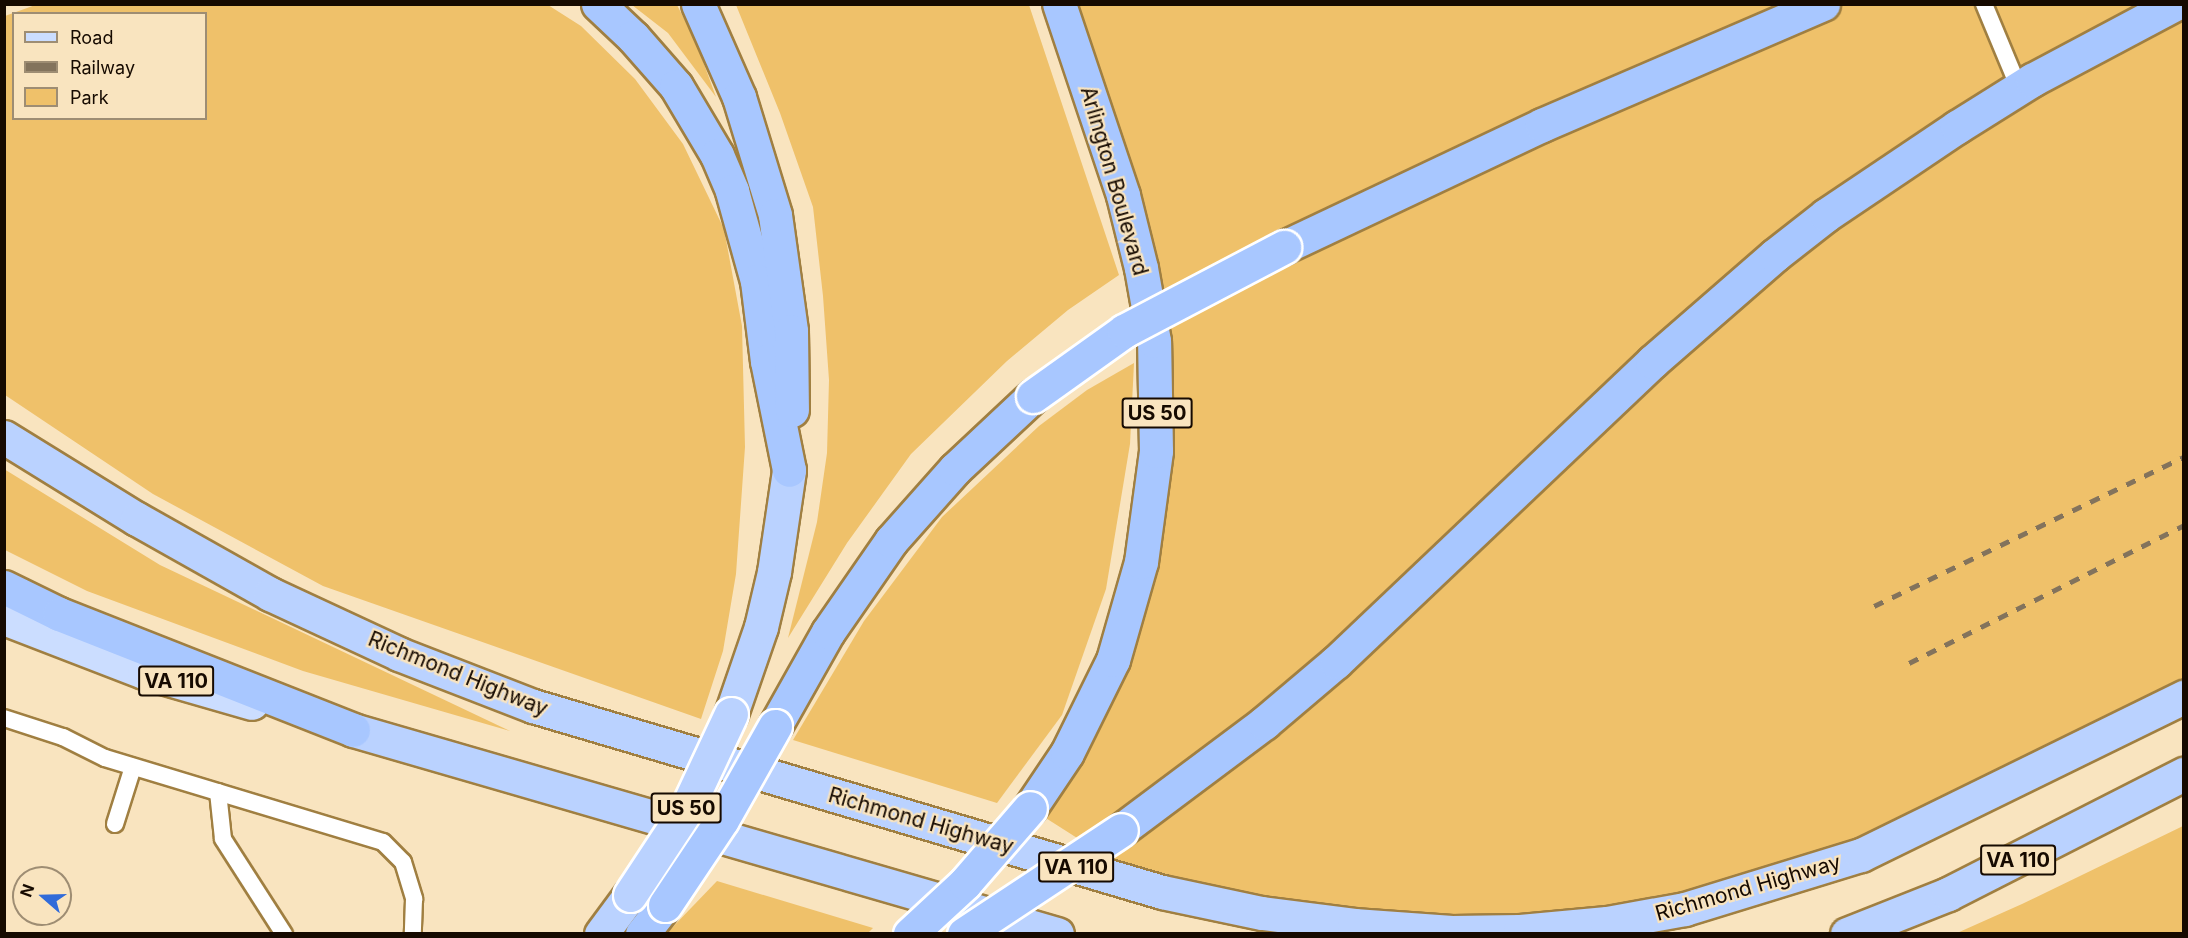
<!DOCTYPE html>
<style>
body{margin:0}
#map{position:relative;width:2188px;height:938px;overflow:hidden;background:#f9e4bf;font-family:Inter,sans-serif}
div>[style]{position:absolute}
.green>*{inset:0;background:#efc16a}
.roads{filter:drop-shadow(2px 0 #a07f41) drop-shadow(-2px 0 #a07f41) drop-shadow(0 2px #a07f41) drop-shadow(0 -2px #a07f41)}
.service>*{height:16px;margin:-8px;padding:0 8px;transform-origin:8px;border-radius:8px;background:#fff}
.primary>*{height:33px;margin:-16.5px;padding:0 16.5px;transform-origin:16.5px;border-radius:16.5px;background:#cbddff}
.trunk>*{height:33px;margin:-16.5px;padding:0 16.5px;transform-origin:16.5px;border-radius:16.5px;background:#bad2ff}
.motorway>*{height:33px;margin:-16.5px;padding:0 16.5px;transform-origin:16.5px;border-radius:16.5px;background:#a8c7ff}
.rail>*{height:4.5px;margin-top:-2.25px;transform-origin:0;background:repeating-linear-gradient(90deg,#83735c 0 10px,transparent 0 20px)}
.bridges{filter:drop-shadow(2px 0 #fff) drop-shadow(-2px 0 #fff) drop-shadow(0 2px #fff) drop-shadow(0 -2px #fff)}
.trunk-bridge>*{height:33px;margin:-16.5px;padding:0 16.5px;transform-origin:16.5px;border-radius:16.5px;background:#bad2ff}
.motorway-bridge>*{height:33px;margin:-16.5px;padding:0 16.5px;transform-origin:16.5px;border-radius:16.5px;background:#a8c7ff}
span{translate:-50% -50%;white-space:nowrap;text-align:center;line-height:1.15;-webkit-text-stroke:4.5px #f9e4bf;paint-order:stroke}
.shield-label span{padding:2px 4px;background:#f9e4bf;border:2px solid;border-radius:4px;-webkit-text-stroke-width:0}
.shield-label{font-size:20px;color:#160a00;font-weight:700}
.street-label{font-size:21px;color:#160a00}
.frame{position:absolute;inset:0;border:6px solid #160a00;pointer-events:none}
.legend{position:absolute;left:12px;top:12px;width:195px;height:108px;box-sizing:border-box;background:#f9e4bf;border:2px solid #9e8d73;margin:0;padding:8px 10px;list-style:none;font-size:18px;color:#160a00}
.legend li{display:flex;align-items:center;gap:12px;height:30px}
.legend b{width:30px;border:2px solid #9e8d73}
.north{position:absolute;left:12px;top:866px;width:60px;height:60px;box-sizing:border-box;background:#f9e4bf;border:2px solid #9e8d73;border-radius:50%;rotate:290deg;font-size:16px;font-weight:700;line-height:24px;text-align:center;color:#160a00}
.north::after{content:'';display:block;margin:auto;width:21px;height:27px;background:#316bd9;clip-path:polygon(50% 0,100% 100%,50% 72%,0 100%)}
</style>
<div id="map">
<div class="green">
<i style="clip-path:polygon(evenodd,38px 4px,548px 5px,581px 26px,635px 79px,683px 144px,724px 229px,742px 326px,745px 447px,736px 574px,723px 651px,701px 719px,323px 586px,153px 494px,5px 395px,5px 16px,38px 4px,14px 14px,206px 14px,206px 118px,14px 118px,14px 14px)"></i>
<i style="clip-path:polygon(632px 5px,677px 5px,696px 42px,716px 97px,668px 33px)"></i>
<i style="clip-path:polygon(736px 5px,1029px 5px,1119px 275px,1068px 310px,1007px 361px,911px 454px,847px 543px,788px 638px,817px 522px,827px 453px,829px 380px,823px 296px,813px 207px,780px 113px)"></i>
<i style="clip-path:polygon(1059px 5px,2183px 5px,2183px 697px,1861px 855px,1520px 931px,1162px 892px,1030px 808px,1113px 660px,1158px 396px)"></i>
<i style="clip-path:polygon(1134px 363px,1130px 444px,1106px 589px,1062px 715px,997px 803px,793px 740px,864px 621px,942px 517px,1039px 426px,1087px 390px)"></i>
<i style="clip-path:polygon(4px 469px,160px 565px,510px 731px,303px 671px,87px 591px,5px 550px)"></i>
<i style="clip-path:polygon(2183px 826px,2183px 933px,1957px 933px,2022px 904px)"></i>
<i style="clip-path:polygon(717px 881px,873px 928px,867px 934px,667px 933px)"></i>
</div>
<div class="roads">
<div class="service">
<i style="left:1984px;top:4px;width:91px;rotate:67.4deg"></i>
<i style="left:4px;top:718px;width:62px;rotate:17.9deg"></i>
<i style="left:63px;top:737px;width:47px;rotate:26.6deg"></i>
<i style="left:105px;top:758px;width:290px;rotate:16.8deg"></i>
<i style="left:383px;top:842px;width:28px;rotate:45deg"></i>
<i style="left:403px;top:862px;width:39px;rotate:73deg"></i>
<i style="left:414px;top:899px;width:35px;rotate:92deg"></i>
<i style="left:218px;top:792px;width:47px;rotate:83.9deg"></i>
<i style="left:223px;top:839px;width:113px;rotate:57.3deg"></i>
<i style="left:115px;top:824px;width:60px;rotate:-72.5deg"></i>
</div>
<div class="primary">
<i style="left:4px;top:618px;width:150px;rotate:21.1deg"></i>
<i style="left:144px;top:672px;width:112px;rotate:16deg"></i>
</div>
<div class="trunk">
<i style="left:4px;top:437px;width:156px;rotate:31.7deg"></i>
<i style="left:137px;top:519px;width:153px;rotate:29.4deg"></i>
<i style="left:270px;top:594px;width:142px;rotate:24.9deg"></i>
<i style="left:399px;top:654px;width:144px;rotate:21.2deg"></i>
<i style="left:533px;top:706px;width:656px;rotate:16.47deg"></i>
<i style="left:1162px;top:892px;width:102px;rotate:11.9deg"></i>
<i style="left:1262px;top:913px;width:93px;rotate:7.4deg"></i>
<i style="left:1354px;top:925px;width:98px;rotate:4.1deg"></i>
<i style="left:1452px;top:932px;width:68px;rotate:-0.8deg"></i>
<i style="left:1520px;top:931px;width:87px;rotate:-5.3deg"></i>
<i style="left:1607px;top:923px;width:79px;rotate:-10.2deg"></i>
<i style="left:1685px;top:909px;width:184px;rotate:-17.1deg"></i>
<i style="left:1861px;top:855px;width:360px;rotate:-26.1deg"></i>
<i style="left:731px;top:714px;width:92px;rotate:-71deg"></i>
<i style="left:761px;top:627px;width:57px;rotate:-76.7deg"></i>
<i style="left:774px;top:572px;width:103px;rotate:-81.6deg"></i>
<i style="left:353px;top:730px;width:733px;rotate:16.16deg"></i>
<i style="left:601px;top:934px;width:49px;rotate:-53.4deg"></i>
<i style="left:1847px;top:934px;width:109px;rotate:-21.6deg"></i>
<i style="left:1948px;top:894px;width:265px;rotate:-27deg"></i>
</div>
<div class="motorway">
<i style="left:598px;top:4px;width:48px;rotate:43.3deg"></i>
<i style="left:633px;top:37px;width:65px;rotate:48.7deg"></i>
<i style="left:676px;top:86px;width:80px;rotate:59.3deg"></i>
<i style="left:717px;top:155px;width:39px;rotate:67deg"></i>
<i style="left:732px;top:191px;width:93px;rotate:74.5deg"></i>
<i style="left:757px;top:281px;width:81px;rotate:82.9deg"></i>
<i style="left:767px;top:361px;width:111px;rotate:78.6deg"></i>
<i style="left:698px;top:4px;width:102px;rotate:66.2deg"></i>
<i style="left:739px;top:97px;width:123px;rotate:73deg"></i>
<i style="left:775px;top:215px;width:117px;rotate:82.1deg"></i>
<i style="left:791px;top:331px;width:79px;rotate:89.3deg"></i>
<i style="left:1284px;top:247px;width:285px;rotate:-25.3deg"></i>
<i style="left:1542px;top:125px;width:306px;rotate:-23.3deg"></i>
<i style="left:4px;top:587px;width:61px;rotate:26.1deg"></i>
<i style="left:59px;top:614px;width:316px;rotate:21.5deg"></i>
<i style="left:775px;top:726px;width:108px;rotate:-60.6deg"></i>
<i style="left:828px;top:632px;width:111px;rotate:-55.3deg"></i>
<i style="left:891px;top:541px;width:96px;rotate:-48.4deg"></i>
<i style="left:955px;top:469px;width:107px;rotate:-43.1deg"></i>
<i style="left:1030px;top:808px;width:66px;rotate:-56.1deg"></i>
<i style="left:1067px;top:753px;width:104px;rotate:-63.7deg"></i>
<i style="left:1113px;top:660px;width:102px;rotate:-74.1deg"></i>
<i style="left:1141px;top:562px;width:112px;rotate:-82.3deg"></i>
<i style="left:1156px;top:451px;width:110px;rotate:-91deg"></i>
<i style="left:1154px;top:341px;width:74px;rotate:-100.1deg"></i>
<i style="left:1141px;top:268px;width:75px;rotate:-103.9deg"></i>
<i style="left:1123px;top:195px;width:201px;rotate:-108.5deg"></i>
<i style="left:1121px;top:830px;width:179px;rotate:-36.8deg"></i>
<i style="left:1264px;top:723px;width:94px;rotate:-40.3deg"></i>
<i style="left:1336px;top:662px;width:436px;rotate:-43.5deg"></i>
<i style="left:1652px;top:362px;width:163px;rotate:-41deg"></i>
<i style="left:1775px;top:255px;width:65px;rotate:-38.1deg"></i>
<i style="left:1826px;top:215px;width:158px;rotate:-33.9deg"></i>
<i style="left:1957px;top:127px;width:89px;rotate:-32.1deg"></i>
<i style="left:2032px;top:80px;width:162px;rotate:-28deg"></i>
<i style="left:642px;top:934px;width:37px;rotate:-52deg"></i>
</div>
</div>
<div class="rail">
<i style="left:1874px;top:606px;width:344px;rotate:-25.7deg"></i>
<i style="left:1909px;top:663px;width:308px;rotate:-26.6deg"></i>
</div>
<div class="bridges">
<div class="trunk-bridge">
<i style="left:630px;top:895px;width:102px;rotate:-56.6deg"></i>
<i style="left:686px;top:810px;width:106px;rotate:-64.9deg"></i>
</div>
<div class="motorway-bridge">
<i style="left:1033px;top:396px;width:112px;rotate:-35.5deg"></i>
<i style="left:1124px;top:331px;width:181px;rotate:-27.7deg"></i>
<i style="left:665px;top:905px;width:102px;rotate:-56.2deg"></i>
<i style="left:722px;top:820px;width:108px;rotate:-60.6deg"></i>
<i style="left:910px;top:934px;width:75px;rotate:-42.8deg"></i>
<i style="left:965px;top:883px;width:99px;rotate:-49.1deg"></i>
<i style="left:964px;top:934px;width:188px;rotate:-33.5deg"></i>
</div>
</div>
<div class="shield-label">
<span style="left:1157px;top:413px">US 50</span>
<span style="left:176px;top:681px">VA 110</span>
<span style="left:686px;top:808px">US 50</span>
<span style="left:2018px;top:860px">VA 110</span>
<span style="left:1076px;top:867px">VA 110</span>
</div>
<div class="street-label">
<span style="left:1114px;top:181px;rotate:74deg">Arlington Boulevard</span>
<span style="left:458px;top:674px;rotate:22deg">Richmond Highway</span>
<span style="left:921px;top:821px;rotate:16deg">Richmond Highway</span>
<span style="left:1748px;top:888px;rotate:-16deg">Richmond Highway</span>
</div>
<div class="frame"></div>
<ul class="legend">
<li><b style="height:8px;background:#cbddff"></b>Road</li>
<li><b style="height:8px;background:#83735c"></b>Railway</li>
<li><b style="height:16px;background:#efc16a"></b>Park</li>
</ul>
<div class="north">N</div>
</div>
